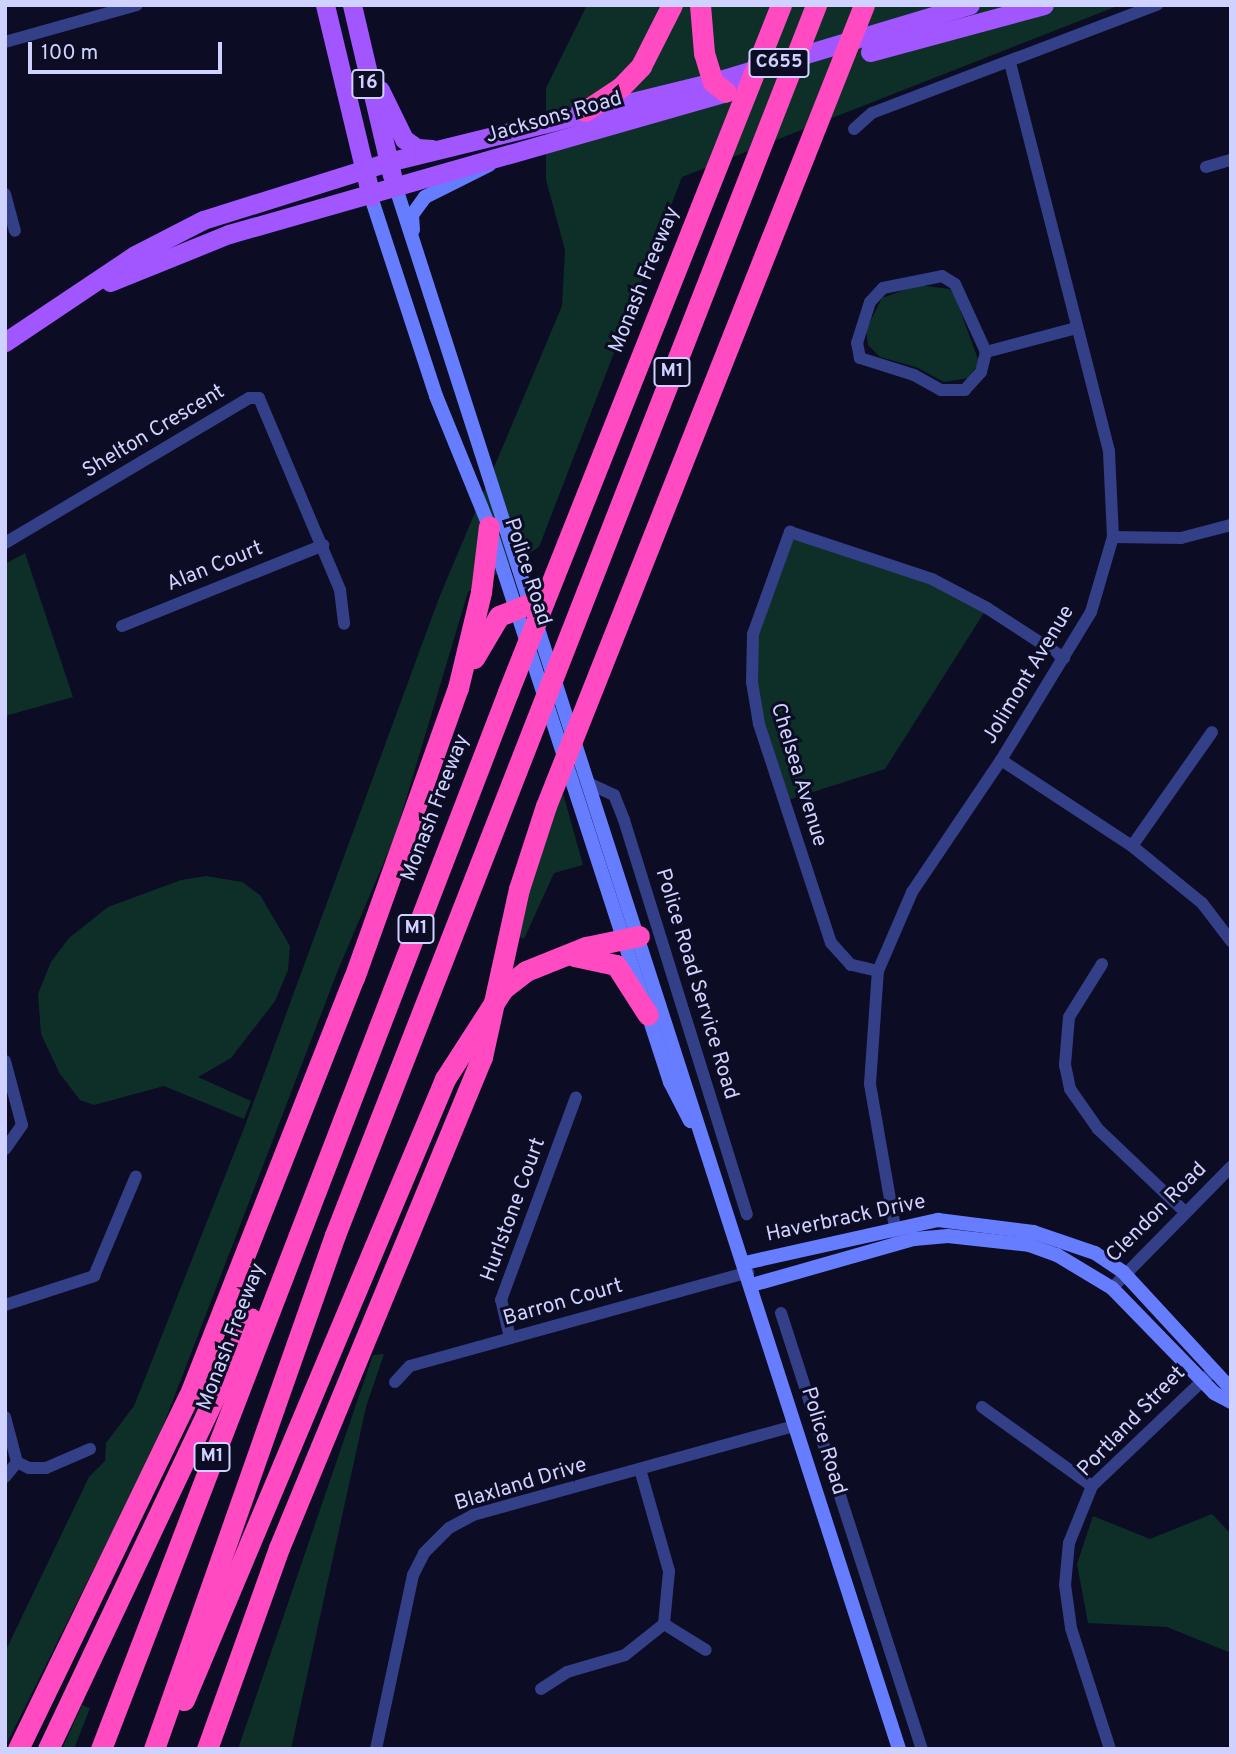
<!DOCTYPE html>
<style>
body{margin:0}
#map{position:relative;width:1236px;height:1754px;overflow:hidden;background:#0c0c24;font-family:Overpass,sans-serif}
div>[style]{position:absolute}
.green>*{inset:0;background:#0e2f28}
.street>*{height:12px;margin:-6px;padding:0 6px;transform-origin:6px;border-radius:6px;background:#333f87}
.secondary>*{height:14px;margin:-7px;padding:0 7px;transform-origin:7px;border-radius:7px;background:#667dff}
.primary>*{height:19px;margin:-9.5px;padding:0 9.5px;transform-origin:9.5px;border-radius:9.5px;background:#a256ff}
.highway>*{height:21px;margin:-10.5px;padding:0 10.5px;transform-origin:10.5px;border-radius:10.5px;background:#ff4ac1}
span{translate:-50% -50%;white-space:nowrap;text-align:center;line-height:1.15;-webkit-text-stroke:6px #0c0c24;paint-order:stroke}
.shield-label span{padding:2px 5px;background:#0c0c24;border:2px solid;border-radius:5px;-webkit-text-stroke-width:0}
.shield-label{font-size:19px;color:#cfd2ff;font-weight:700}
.street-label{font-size:21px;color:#cfd2ff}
.frame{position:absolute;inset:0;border:7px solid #cfd2ff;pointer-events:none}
.scale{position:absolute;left:28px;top:42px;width:194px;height:32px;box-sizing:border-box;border:4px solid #cfd2ff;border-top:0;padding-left:9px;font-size:21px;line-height:24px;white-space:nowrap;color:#cfd2ff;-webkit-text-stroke:5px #0c0c24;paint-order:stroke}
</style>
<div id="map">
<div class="green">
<i style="clip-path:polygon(587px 5px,1120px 5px,682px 177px,539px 547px,468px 592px,395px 836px,338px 970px,157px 1442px,5px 1747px,5px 1652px,89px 1477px,105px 1461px,106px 1443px,134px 1406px,246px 1123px,439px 598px,562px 306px,565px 250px,546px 180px,546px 88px)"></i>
<i style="clip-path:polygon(918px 285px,950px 289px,956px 299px,979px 362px,969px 378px,944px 382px,916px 367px,880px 357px,868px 345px,866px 330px,882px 298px)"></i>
<i style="clip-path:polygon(790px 532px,932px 579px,987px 608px,885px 769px,785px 801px,759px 724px,753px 634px)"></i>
<i style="clip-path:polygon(25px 553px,73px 697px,5px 716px,5px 564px)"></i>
<i style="clip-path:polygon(562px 790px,583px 865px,554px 873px,524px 939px,516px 935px)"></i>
<i style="clip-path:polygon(206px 876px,242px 882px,260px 895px,290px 946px,288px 970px,275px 1001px,231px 1058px,198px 1077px,251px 1101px,244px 1119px,164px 1086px,94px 1105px,80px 1100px,60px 1074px,41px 1034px,38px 994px,51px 962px,69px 938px,108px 907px,181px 880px)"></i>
<i style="clip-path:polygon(384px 1354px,366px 1407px,291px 1749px,238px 1749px,373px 1355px)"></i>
<i style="clip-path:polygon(1212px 1514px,1231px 1534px,1231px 1653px,1167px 1627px,1088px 1623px,1077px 1564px,1093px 1516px,1150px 1539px)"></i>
<i style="clip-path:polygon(82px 1705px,90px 1708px,74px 1749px,62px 1749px)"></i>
</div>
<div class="street">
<i style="left:5px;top:42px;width:137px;rotate:-15.7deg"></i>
<i style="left:854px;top:129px;width:24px;rotate:-42deg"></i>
<i style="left:872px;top:113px;width:305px;rotate:-20.8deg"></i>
<i style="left:1206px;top:167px;width:26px;rotate:-16deg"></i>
<i style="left:5px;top:194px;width:38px;rotate:75deg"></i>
<i style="left:942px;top:276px;width:15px;rotate:32deg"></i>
<i style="left:955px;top:284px;width:75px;rotate:65.5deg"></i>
<i style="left:986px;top:352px;width:21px;rotate:104deg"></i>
<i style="left:981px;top:372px;width:24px;rotate:132deg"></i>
<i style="left:965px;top:390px;width:24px;rotate:180deg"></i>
<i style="left:941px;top:390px;width:31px;rotate:-151deg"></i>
<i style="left:914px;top:375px;width:57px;rotate:-162.5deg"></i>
<i style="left:860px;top:358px;width:15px;rotate:-101deg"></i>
<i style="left:857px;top:343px;width:43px;rotate:-72.4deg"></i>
<i style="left:870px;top:302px;width:19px;rotate:-47deg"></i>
<i style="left:883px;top:288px;width:60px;rotate:-11.5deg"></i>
<i style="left:986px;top:352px;width:93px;rotate:-14.9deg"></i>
<i style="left:1113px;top:537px;width:68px;rotate:0.8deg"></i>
<i style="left:1181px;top:538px;width:52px;rotate:-14.6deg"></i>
<i style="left:5px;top:543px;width:284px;rotate:-30.7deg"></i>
<i style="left:249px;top:398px;width:10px"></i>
<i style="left:259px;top:398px;width:208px;rotate:67.1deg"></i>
<i style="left:340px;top:590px;width:34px;rotate:83deg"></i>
<i style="left:122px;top:626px;width:217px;rotate:-21.9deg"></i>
<i style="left:1001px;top:760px;width:157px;rotate:33.3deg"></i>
<i style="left:1132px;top:846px;width:90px;rotate:39.2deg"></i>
<i style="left:1202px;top:903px;width:48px;rotate:52.7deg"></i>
<i style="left:588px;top:783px;width:29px;rotate:25deg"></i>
<i style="left:614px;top:795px;width:27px;rotate:68deg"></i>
<i style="left:624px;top:820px;width:413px;rotate:72.7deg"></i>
<i style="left:1132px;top:846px;width:139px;rotate:-54.9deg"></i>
<i style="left:1102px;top:964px;width:62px;rotate:121.9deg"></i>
<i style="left:1069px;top:1017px;width:48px;rotate:94.8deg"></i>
<i style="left:1065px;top:1065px;width:25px;rotate:78deg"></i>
<i style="left:1070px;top:1089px;width:49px;rotate:55deg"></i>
<i style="left:1098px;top:1129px;width:119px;rotate:43.6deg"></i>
<i style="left:878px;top:971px;width:28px;rotate:-167deg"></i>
<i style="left:851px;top:965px;width:30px;rotate:-132deg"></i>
<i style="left:831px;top:943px;width:231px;rotate:-108.2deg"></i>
<i style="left:759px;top:724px;width:43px;rotate:-99.5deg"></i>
<i style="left:752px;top:682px;width:48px;rotate:-88.8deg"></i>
<i style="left:753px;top:634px;width:109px;rotate:-70.1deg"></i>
<i style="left:790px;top:532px;width:150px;rotate:18.3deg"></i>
<i style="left:932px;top:579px;width:62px;rotate:27.8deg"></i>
<i style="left:987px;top:608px;width:92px;rotate:33deg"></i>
<i style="left:5px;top:1061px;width:66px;rotate:75.1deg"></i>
<i style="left:22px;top:1125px;width:29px;rotate:125deg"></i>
<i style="left:897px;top:1239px;width:157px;rotate:-99.9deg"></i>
<i style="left:870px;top:1084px;width:113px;rotate:-86deg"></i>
<i style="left:878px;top:971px;width:86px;rotate:-66.7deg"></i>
<i style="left:912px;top:892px;width:159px;rotate:-56deg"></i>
<i style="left:1001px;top:760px;width:173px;rotate:-58.7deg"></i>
<i style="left:1091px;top:612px;width:78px;rotate:-73.7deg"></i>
<i style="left:1113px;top:537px;width:86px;rotate:-92.7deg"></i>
<i style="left:1109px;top:451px;width:399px;rotate:-104.3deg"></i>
<i style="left:1112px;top:1288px;width:170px;rotate:-45.5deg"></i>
<i style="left:5px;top:1305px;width:94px;rotate:-18deg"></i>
<i style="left:94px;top:1276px;width:108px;rotate:-67.2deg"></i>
<i style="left:781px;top:1313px;width:458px;rotate:72.1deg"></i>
<i style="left:510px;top:1338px;width:39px;rotate:-103deg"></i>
<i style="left:501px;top:1300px;width:216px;rotate:-69.7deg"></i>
<i style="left:395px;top:1382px;width:22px;rotate:-47deg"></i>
<i style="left:410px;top:1366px;width:351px;rotate:-15.5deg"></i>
<i style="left:982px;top:1407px;width:135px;rotate:35.7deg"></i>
<i style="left:5px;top:1417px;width:47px;rotate:75.1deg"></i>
<i style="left:17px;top:1462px;width:13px;rotate:27deg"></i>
<i style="left:29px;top:1468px;width:17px"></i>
<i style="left:46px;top:1468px;width:48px;rotate:-23.4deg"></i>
<i style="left:5px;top:1477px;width:19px;rotate:-51deg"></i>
<i style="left:664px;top:1624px;width:49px;rotate:31.8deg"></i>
<i style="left:541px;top:1689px;width:31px;rotate:-33deg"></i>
<i style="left:567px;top:1672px;width:60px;rotate:-16.3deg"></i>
<i style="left:625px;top:1655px;width:50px;rotate:-38.5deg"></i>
<i style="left:664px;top:1624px;width:53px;rotate:-84.6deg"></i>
<i style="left:669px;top:1571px;width:106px;rotate:-105.9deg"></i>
<i style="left:376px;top:1749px;width:178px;rotate:-78deg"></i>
<i style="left:413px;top:1575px;width:25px;rotate:-63deg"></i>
<i style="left:424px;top:1553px;width:35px;rotate:-45deg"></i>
<i style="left:449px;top:1528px;width:27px;rotate:-28deg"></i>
<i style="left:473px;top:1515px;width:332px;rotate:-15.5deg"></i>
<i style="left:1110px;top:1749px;width:127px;rotate:-107.9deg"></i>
<i style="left:1071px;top:1628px;width:43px;rotate:-97.9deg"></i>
<i style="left:1065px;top:1585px;width:42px;rotate:-84.6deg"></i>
<i style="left:1069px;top:1543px;width:61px;rotate:-68deg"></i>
<i style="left:1092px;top:1486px;width:168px;rotate:-43.6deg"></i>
</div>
<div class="secondary">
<i style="left:396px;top:188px;width:1640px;rotate:72.14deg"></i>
<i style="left:371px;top:197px;width:209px;rotate:71.9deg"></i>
<i style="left:436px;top:396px;width:140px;rotate:67.8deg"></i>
<i style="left:489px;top:526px;width:585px;rotate:71.97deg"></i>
<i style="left:670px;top:1082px;width:44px;rotate:62.9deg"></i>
<i style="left:413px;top:230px;width:15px;rotate:-94deg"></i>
<i style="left:412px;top:215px;width:22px;rotate:-54deg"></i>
<i style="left:425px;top:197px;width:72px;rotate:-26.6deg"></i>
<i style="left:745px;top:1263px;width:198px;rotate:-12.6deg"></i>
<i style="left:938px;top:1220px;width:96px;rotate:7.2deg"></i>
<i style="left:1033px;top:1232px;width:65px;rotate:18.7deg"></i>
<i style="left:1095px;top:1253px;width:34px;rotate:34deg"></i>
<i style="left:1123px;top:1272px;width:159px;rotate:47.3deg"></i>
<i style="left:752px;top:1285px;width:168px;rotate:-15.9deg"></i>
<i style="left:914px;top:1239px;width:34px;rotate:-5deg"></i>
<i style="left:948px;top:1236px;width:81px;rotate:6.3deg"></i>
<i style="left:1029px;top:1245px;width:30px;rotate:20deg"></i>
<i style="left:1057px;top:1255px;width:64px;rotate:31deg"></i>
<i style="left:1112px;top:1288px;width:146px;rotate:45.8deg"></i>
<i style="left:1214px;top:1393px;width:19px;rotate:28deg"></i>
</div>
<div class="primary">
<i style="left:325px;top:5px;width:197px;rotate:76.5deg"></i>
<i style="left:352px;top:5px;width:175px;rotate:76.8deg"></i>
<i style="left:870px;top:52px;width:180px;rotate:-15.1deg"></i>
<i style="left:380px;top:90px;width:55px;rotate:63.9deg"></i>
<i style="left:404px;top:139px;width:16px;rotate:35deg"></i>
<i style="left:417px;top:148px;width:15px;rotate:4deg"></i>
<i style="left:110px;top:282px;width:128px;rotate:-22deg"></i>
<i style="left:229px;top:234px;width:528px;rotate:-15.93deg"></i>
<i style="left:5px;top:342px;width:156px;rotate:-33.8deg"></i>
<i style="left:135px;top:255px;width:76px;rotate:-27.2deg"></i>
<i style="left:203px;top:220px;width:194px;rotate:-17.4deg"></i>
<i style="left:388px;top:162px;width:335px;rotate:-13.8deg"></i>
<i style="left:713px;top:82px;width:268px;rotate:-16.7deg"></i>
</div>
<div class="highway">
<i style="left:700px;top:5px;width:48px;rotate:85.2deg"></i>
<i style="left:704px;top:53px;width:30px;rotate:73deg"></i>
<i style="left:713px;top:82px;width:16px;rotate:38deg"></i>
<i style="left:585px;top:111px;width:43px;rotate:-33.7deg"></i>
<i style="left:621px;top:87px;width:29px;rotate:-46deg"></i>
<i style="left:641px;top:66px;width:68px;rotate:-63.1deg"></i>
<i style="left:474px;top:658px;width:49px;rotate:-59.2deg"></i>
<i style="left:499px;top:616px;width:35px;rotate:-22deg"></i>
<i style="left:574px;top:956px;width:43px;rotate:12.1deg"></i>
<i style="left:616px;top:965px;width:59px;rotate:57.4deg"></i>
<i style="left:184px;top:1700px;width:674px;rotate:-67.2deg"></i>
<i style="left:445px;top:1079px;width:107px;rotate:-57.2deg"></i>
<i style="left:503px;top:989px;width:29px;rotate:-38deg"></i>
<i style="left:526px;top:971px;width:65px;rotate:-21.8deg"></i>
<i style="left:586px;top:947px;width:54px;rotate:-11.7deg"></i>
<i style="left:18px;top:1749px;width:392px;rotate:-64.2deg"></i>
<i style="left:189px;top:1396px;width:449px;rotate:-68.5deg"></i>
<i style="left:354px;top:978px;width:308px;rotate:-70.3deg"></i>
<i style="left:458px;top:688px;width:99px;rotate:-76.5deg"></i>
<i style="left:481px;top:592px;width:66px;rotate:-83.1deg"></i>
<i style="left:48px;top:1749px;width:476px;rotate:-64.7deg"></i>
<i style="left:101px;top:1749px;width:1133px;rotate:-68.94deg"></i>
<i style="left:508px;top:692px;width:739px;rotate:-68.33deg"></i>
<i style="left:154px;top:1749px;width:545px;rotate:-70.6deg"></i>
<i style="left:335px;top:1235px;width:1321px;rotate:-68.64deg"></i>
<i style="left:207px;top:1749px;width:214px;rotate:-70.3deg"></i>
<i style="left:279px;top:1548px;width:531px;rotate:-67.54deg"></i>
<i style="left:482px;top:1057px;width:172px;rotate:-77.6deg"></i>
<i style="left:519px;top:889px;width:87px;rotate:-72deg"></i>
<i style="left:546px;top:806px;width:862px;rotate:-68.35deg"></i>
</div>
<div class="shield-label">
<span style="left:779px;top:63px">C655</span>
<span style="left:368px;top:84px">16</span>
<span style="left:672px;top:372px">M1</span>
<span style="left:416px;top:929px">M1</span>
<span style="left:212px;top:1457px">M1</span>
</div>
<div class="street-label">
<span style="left:554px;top:118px;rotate:-16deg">Jacksons Road</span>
<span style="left:645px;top:280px;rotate:-68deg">Monash Freeway</span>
<span style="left:154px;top:432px;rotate:-31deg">Shelton Crescent</span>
<span style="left:215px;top:567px;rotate:-22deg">Alan Court</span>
<span style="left:527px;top:572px;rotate:72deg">Police Road</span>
<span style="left:1029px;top:675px;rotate:-59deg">Jolimont Avenue</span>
<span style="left:798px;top:775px;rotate:73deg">Chelsea Avenue</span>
<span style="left:436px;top:808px;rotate:-69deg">Monash Freeway</span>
<span style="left:696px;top:984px;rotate:73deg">Police Road Service Road</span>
<span style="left:514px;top:1210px;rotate:-70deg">Hurlstone Court</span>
<span style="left:1157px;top:1213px;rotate:-45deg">Clendon Road</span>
<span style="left:846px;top:1219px;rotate:-12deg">Haverbrack Drive</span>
<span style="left:563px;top:1303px;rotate:-16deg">Barron Court</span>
<span style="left:232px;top:1337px;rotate:-69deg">Monash Freeway</span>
<span style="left:1132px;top:1422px;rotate:-46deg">Portland Street</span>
<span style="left:823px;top:1441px;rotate:73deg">Police Road</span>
<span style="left:521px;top:1485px;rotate:-17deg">Blaxland Drive</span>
</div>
<div class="frame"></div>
<div class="scale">100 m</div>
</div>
